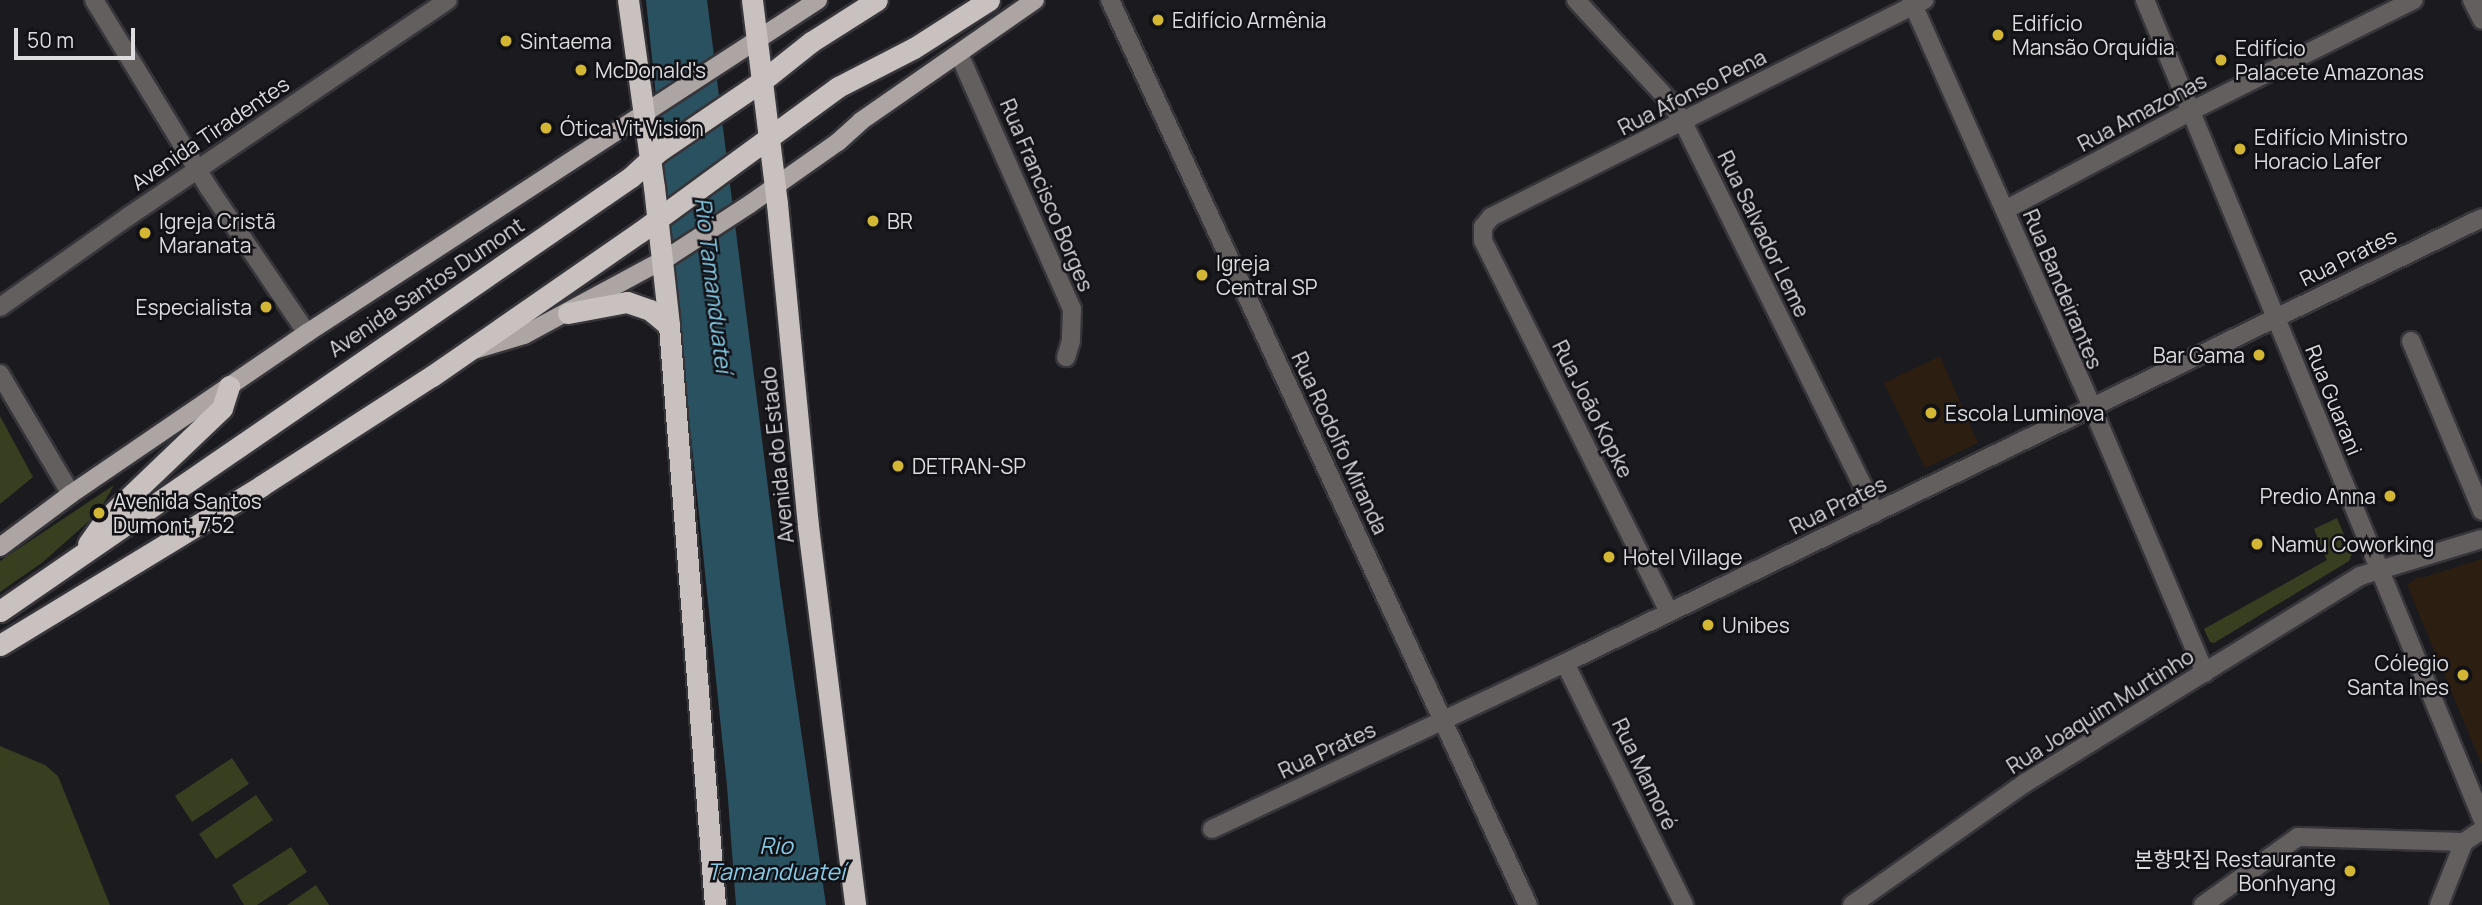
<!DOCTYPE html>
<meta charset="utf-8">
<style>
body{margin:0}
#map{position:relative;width:2482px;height:905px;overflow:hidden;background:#1b1a1f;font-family:Manrope,"Noto Sans KR",sans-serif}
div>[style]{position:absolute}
.education>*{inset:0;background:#2c1f12}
.green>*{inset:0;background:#383f21}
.water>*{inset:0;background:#2a5160}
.roads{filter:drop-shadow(2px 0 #36353a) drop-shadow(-2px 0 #36353a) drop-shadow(0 2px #36353a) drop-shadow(0 -2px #36353a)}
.minor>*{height:18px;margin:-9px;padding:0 9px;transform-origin:9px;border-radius:9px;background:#635f5e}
.major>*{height:18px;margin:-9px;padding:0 9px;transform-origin:9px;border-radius:9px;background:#aca5a3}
.highway>*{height:21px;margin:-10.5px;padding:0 10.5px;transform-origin:10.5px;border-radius:10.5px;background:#c9c1bf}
.dots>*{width:19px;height:19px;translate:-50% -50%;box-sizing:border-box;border:4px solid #121116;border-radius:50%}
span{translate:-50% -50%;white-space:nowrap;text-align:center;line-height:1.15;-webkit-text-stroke:5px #121116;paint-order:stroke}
.poi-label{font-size:21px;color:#dddde0}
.left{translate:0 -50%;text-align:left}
.right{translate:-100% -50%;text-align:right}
.street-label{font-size:21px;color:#dddde0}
.water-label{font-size:23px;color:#85cbe7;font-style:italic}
.scale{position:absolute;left:14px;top:28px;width:121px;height:32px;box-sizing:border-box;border:4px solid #dddde0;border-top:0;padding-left:9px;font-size:21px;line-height:24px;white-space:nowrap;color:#dddde0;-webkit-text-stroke:5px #121116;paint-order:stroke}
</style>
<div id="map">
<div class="education">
<i style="clip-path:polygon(1940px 356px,1978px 443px,1925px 468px,1884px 383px)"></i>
<i style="clip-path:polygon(2482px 559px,2482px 765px,2407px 585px,2420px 576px,2421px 578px)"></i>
</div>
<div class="green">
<i style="clip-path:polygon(0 416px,33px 477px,0 504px)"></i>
<i style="clip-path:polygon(114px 485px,98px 513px,43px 562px,0 592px,0 561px)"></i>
<i style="clip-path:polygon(2337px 518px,2352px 554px,2349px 561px,2214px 643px,2210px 642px,2204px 629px,2327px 560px,2314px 529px)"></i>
<i style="clip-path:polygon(0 746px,45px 765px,58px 776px,110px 905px,0 905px)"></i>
<i style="clip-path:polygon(232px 758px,249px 784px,192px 822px,175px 796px)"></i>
<i style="clip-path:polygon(256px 795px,273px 820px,216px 859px,199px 834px)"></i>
<i style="clip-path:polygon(291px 847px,307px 872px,257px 905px,244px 905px,232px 885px)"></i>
<i style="clip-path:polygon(316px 885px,329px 905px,287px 905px)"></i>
</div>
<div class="water">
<i style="clip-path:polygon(646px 0,707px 0,780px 584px,826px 905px,736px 905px,727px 786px)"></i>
</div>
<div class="roads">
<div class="minor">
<i style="left:94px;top:0;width:219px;rotate:58.6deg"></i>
<i style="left:208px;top:187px;width:176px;rotate:55.9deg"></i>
<i style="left:1110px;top:0;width:997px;rotate:65.21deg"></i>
<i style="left:1576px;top:0;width:139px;rotate:47.3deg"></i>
<i style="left:1670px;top:102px;width:24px;rotate:57deg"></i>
<i style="left:1683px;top:122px;width:415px;rotate:63.7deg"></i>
<i style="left:1867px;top:494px;width:21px;rotate:71deg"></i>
<i style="left:1911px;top:0;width:445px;rotate:66deg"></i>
<i style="left:2092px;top:407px;width:289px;rotate:67deg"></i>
<i style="left:2145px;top:0;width:885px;rotate:67.61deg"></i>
<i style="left:2472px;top:0;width:22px;rotate:63deg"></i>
<i style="left:959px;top:54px;width:279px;rotate:66.1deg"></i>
<i style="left:1072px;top:309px;width:32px;rotate:92deg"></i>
<i style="left:1071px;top:341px;width:17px;rotate:107deg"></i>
<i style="left:2005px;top:210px;width:211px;rotate:-28deg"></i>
<i style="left:2191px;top:111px;width:249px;rotate:-26.5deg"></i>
<i style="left:0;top:307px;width:158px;rotate:-35.2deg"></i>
<i style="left:129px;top:216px;width:385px;rotate:-34.1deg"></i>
<i style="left:2411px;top:341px;width:184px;rotate:67.3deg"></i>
<i style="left:0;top:374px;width:139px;rotate:59.4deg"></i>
<i style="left:1669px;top:612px;width:415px;rotate:-116.6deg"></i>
<i style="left:1483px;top:241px;width:14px;rotate:-90deg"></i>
<i style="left:1483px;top:227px;width:13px;rotate:-51deg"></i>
<i style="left:1491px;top:217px;width:485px;rotate:-26.6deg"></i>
<i style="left:1565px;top:663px;width:270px;rotate:63.8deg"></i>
<i style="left:1212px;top:829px;width:390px;rotate:-25.2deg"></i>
<i style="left:1565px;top:663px;width:1019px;rotate:-25.89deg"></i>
<i style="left:1852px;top:905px;width:212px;rotate:-35.2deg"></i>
<i style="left:2025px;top:783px;width:394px;rotate:-31.7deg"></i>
<i style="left:2360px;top:576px;width:127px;rotate:-16.9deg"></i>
<i style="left:2203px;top:905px;width:117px;rotate:-35.6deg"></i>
<i style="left:2298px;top:837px;width:166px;rotate:1.7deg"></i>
<i style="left:2439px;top:905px;width:68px;rotate:-68.4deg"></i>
<i style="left:2464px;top:842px;width:22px;rotate:-34deg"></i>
</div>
<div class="major">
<i style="left:470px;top:351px;width:56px;rotate:-16.5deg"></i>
<i style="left:524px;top:335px;width:166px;rotate:-28.4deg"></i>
<i style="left:670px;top:256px;width:95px;rotate:-33deg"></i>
<i style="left:750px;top:204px;width:108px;rotate:-35.2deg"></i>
<i style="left:838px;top:142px;width:31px;rotate:-42deg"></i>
<i style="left:861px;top:121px;width:212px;rotate:-34.8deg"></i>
<i style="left:0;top:547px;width:89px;rotate:-36.7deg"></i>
<i style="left:71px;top:494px;width:286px;rotate:-34.3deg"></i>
<i style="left:307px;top:333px;width:610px;rotate:-33.09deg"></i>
</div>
<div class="highway">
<i style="left:628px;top:0;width:189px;rotate:82.1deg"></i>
<i style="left:654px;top:187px;width:140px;rotate:83.8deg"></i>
<i style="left:669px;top:326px;width:581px;rotate:85.46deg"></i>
<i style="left:752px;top:0;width:206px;rotate:83deg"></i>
<i style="left:777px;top:204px;width:323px;rotate:84.5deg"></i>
<i style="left:808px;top:526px;width:382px;rotate:82.9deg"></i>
<i style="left:568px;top:313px;width:60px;rotate:-10.6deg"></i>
<i style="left:627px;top:302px;width:24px;rotate:19deg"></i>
<i style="left:650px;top:310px;width:25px;rotate:40deg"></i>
<i style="left:88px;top:544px;width:29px;rotate:-55deg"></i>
<i style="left:105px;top:520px;width:162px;rotate:-43.7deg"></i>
<i style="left:222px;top:408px;width:23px;rotate:-72deg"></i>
<i style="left:0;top:611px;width:766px;rotate:-34.52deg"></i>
<i style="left:631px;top:177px;width:38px;rotate:-43deg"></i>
<i style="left:659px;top:151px;width:125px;rotate:-34.2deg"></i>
<i style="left:762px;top:81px;width:63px;rotate:-38.5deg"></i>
<i style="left:811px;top:42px;width:78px;rotate:-32.5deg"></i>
<i style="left:0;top:645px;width:306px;rotate:-31.3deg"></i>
<i style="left:261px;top:486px;width:203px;rotate:-32.8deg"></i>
<i style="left:432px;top:376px;width:253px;rotate:-34.7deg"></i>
<i style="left:640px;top:232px;width:245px;rotate:-36.2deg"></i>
<i style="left:838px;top:87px;width:85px;rotate:-27.2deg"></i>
<i style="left:914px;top:48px;width:89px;rotate:-32.6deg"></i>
</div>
</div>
<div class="dots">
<i style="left:1158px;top:20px;background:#d4b635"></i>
<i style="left:1998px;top:35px;background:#d4b635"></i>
<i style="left:506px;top:41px;background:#d4b635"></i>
<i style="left:2221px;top:60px;background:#d4b635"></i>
<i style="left:581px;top:70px;background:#d4b635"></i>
<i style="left:546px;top:128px;background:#d4b635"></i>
<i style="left:2240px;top:149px;background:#d4b635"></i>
<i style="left:873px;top:221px;background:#d4b635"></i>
<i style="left:145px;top:233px;background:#d4b635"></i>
<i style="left:1202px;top:275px;background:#d4b635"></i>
<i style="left:266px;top:307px;background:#d4b635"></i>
<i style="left:2259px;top:355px;background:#d4b635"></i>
<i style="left:1931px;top:413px;background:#d4b635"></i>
<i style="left:898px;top:466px;background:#d4b635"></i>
<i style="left:2390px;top:496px;background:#d4b635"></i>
<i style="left:99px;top:513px;background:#d4b635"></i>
<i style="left:2257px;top:544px;background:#d4b635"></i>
<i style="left:1609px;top:557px;background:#d4b635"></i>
<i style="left:1708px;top:625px;background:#d4b635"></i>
<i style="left:2463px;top:675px;background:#d4b635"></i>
<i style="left:2350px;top:871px;background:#d4b635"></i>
</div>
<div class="poi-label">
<span class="left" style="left:1172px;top:20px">Edifício Armênia</span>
<span class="left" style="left:2012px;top:35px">Edifício<br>Mansão Orquídia</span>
<span class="left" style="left:520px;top:41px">Sintaema</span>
<span class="left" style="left:2235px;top:60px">Edifício<br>Palacete Amazonas</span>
<span class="left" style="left:595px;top:70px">McDonald's</span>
<span class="left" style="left:560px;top:128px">Ótica Vit Vision</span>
<span class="left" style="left:2254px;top:149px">Edifício Ministro<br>Horacio Lafer</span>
<span class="left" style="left:159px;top:233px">Igreja Cristã<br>Maranata</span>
<span class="left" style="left:887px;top:221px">BR</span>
<span class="left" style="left:1216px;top:275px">Igreja<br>Central SP</span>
<span class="right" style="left:252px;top:307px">Especialista</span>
<span class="right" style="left:2245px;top:355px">Bar Gama</span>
<span class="left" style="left:1945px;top:413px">Escola Luminova</span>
<span class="left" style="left:912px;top:466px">DETRAN-SP</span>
<span class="right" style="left:2376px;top:496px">Predio Anna</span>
<span class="left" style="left:113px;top:513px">Avenida Santos<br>Dumont, 752</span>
<span class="left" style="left:2271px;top:544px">Namu Coworking</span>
<span class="left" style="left:1623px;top:557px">Hotel Village</span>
<span class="left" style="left:1722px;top:625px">Unibes</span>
<span class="right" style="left:2449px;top:675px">Cólegio<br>Santa Ines</span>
<span class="right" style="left:2336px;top:871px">본향맛집 Restaurante<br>Bonhyang</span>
</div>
<div class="street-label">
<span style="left:1692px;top:92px;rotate:-27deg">Rua Afonso Pena</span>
<span style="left:2142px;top:112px;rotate:-28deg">Rua Amazonas</span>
<span style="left:210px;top:133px;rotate:-34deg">Avenida Tiradentes</span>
<span style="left:1047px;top:195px;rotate:67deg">Rua Francisco Borges</span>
<span style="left:1764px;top:234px;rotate:64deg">Rua Salvador Leme</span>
<span style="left:2348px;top:257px;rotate:-26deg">Rua Prates</span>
<span style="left:426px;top:287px;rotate:-34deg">Avenida Santos Dumont</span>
<span style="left:2063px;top:289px;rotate:67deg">Rua Bandeirantes</span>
<span style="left:2334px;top:400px;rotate:68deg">Rua Guarani</span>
<span style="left:1593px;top:409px;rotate:63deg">Rua João Kopke</span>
<span style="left:1340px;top:443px;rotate:65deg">Rua Rodolfo Miranda</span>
<span style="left:777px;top:455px;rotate:-96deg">Avenida do Estado</span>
<span style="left:1838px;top:505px;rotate:-26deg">Rua Prates</span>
<span style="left:2100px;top:711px;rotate:-32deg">Rua Joaquim Murtinho</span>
<span style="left:1327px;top:750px;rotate:-25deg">Rua Prates</span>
<span style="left:1645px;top:774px;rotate:64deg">Rua Mamoré</span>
</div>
<div class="water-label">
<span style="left:714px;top:285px;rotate:83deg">Rio Tamanduateí</span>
<span style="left:776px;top:858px">Rio<br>Tamanduateí</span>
</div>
<div class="scale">50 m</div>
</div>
